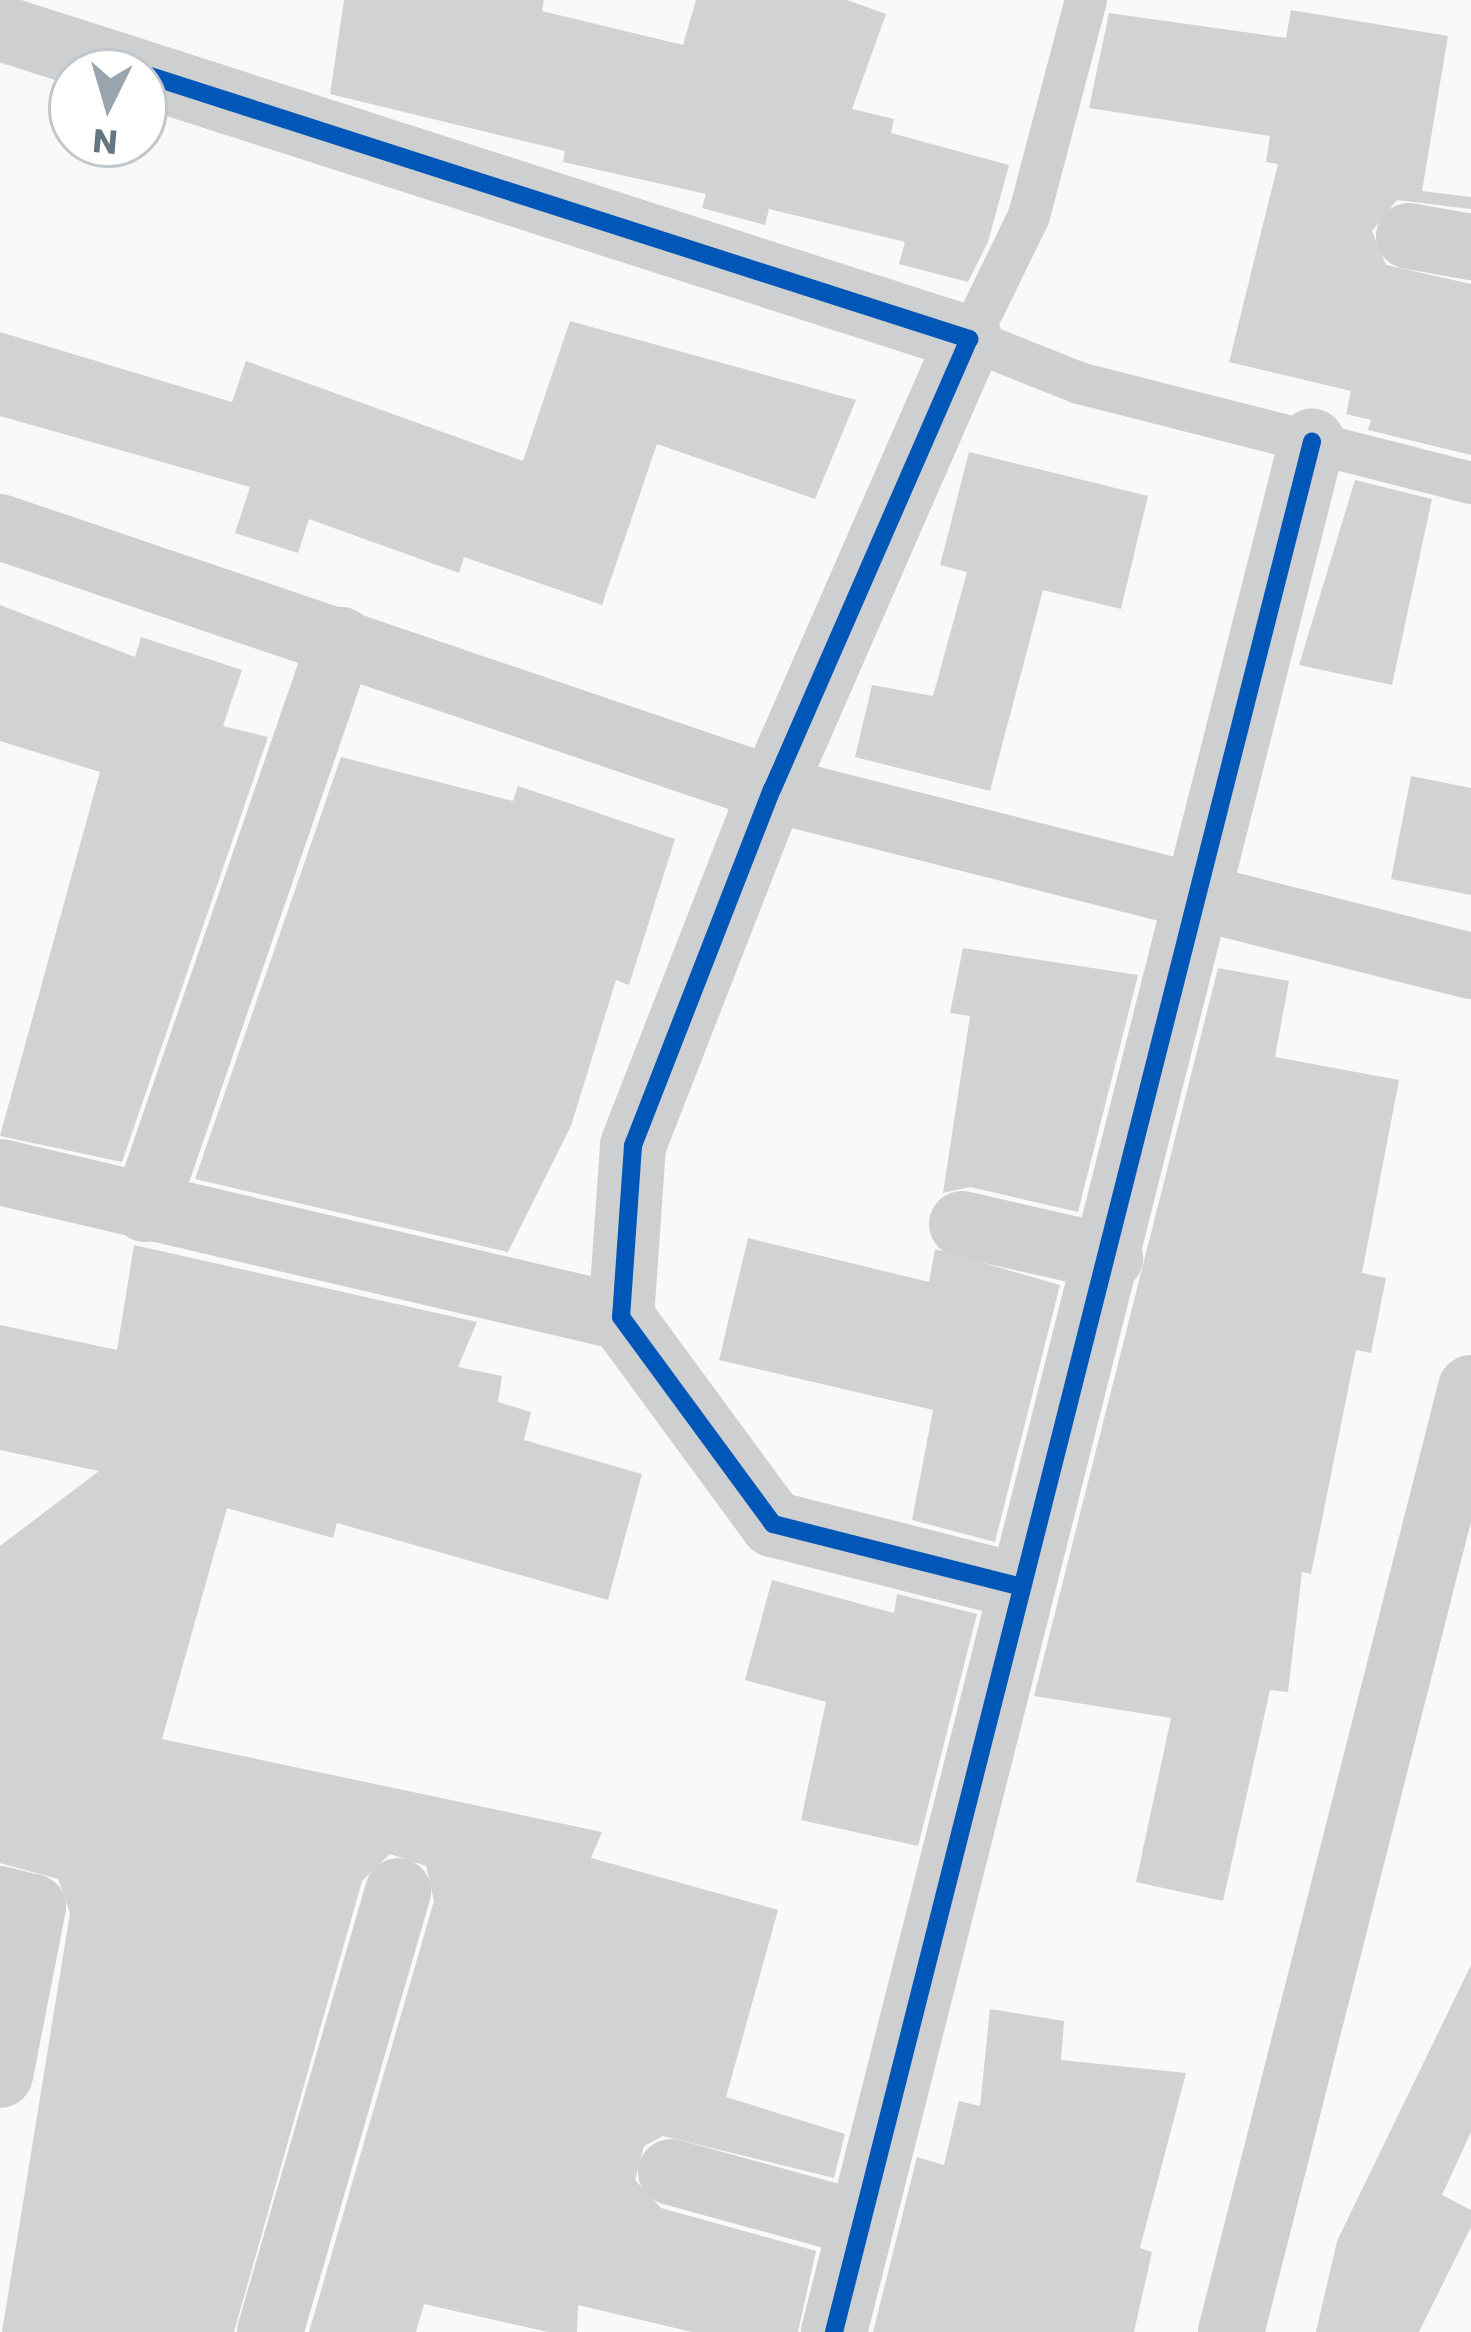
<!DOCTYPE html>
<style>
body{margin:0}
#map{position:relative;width:1471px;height:2332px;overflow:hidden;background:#f9f9f9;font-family:Poppins,sans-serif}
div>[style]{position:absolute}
.building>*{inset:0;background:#d0d2d3}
.service>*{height:42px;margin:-21px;padding:0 21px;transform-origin:21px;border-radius:21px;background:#cecfd0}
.minor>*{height:66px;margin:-33px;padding:0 33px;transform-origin:33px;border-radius:33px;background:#cecfd0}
.cycleway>*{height:18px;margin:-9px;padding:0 9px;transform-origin:9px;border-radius:9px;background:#0057b8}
span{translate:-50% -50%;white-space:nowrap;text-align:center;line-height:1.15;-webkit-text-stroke:12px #fff;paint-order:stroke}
.north{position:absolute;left:48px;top:48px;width:120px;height:120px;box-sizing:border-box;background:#fff;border:3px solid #c1c8cd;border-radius:50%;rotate:185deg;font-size:33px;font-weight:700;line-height:48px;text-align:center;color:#657683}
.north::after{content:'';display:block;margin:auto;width:42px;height:54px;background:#99a4ac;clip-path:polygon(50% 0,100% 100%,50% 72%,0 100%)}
</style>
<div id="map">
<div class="building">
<i style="clip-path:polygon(344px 0,544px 0,542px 11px,683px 45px,696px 0,847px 0,886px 14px,852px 109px,894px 119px,891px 133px,1009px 165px,988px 242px,968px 282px,899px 264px,905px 242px,769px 209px,765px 225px,702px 208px,706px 194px,563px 162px,565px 151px,330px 94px)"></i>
<i style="clip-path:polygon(1291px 10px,1448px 36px,1422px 191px,1471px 197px,1471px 209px,1397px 200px,1372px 231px,1386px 265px,1471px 284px,1471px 455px,1368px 430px,1371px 420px,1346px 414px,1351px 391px,1229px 362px,1278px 164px,1266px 162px,1270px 136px,1089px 108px,1109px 13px,1286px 38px)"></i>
<i style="clip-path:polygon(570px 321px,856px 400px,815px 499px,657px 444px,602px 605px,464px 557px,459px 573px,309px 519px,298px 553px,235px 533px,250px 487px,0 416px,0 332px,232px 402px,246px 361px,523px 461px)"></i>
<i style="clip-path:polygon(969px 452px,1148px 496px,1121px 609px,1043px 590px,990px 791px,855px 757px,872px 685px,933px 696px,967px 572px,940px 565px)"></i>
<i style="clip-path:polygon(1355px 480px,1432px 499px,1392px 685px,1299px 665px)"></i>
<i style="clip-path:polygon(0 605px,135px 657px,141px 637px,242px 670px,223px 726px,268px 737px,122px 1162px,0 1136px,100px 772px,0 741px)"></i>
<i style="clip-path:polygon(341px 757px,513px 801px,518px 786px,675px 839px,629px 985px,616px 980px,571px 1126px,508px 1252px,195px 1179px)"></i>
<i style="clip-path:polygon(1411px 776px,1471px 788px,1471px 895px,1391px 879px)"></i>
<i style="clip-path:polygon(963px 948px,1138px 975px,1078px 1212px,970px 1187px,943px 1193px,970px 1016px,950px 1013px)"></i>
<i style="clip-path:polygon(1218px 968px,1289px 981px,1275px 1057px,1399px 1080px,1362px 1273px,1386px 1278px,1371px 1353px,1356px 1350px,1311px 1574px,1302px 1572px,1288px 1692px,1270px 1690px,1223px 1901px,1136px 1882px,1171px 1718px,1034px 1696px)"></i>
<i style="clip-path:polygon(748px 1238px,929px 1282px,935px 1249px,1060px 1285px,995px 1542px,912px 1520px,933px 1410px,719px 1360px)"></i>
<i style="clip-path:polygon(134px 1245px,477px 1322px,458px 1367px,502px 1376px,498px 1402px,531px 1412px,524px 1440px,642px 1474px,608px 1600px,337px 1523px,333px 1538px,227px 1508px,162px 1739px,602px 1832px,591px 1858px,778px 1910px,726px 2097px,845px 2134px,834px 2178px,663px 2136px,644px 2146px,635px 2180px,661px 2208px,816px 2251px,798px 2332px,692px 2332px,578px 2305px,577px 2332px,548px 2332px,424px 2304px,416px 2332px,309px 2332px,434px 1901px,426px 1866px,390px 1854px,362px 1881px,234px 2332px,2px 2332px,70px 1913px,58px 1879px,0 1863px,0 1546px,99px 1471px,0 1450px,0 1325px,117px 1350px)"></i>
<i style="clip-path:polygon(772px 1580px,894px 1613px,897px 1594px,977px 1614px,918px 1846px,801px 1820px,826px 1702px,745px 1680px)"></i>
<i style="clip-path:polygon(1471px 1965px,1471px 2132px,1442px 2195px,1471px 2210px,1471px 2227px,1419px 2332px,1316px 2332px,1337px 2241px)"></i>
<i style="clip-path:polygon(990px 2009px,1064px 2021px,1061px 2060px,1186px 2073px,1140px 2248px,1152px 2252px,1134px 2332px,873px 2332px,917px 2157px,944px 2165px,959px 2101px,980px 2106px)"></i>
</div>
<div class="service">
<i style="left:1086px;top:0;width:223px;rotate:104.8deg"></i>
<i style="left:1029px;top:216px;width:137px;rotate:116deg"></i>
<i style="left:969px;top:339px;width:118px;rotate:21.8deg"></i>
<i style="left:1079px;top:383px;width:405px;rotate:14.3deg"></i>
</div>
<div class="minor">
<i style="left:0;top:28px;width:146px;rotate:17.6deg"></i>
<i style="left:144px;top:74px;width:867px;rotate:17.81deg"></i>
<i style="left:969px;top:339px;width:491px;rotate:113.6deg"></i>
<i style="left:772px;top:789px;width:383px;rotate:111.3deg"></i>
<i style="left:633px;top:1146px;width:171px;rotate:94deg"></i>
<i style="left:621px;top:1317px;width:257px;rotate:53.7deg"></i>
<i style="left:773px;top:1524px;width:257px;rotate:14.2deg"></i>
<i style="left:1409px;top:236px;width:63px;rotate:10.1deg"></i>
<i style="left:0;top:527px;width:815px;rotate:18.75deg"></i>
<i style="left:772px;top:789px;width:721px;rotate:14.21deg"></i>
<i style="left:0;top:1172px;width:638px;rotate:13.14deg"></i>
<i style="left:145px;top:1209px;width:602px;rotate:-70.99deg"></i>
<i style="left:962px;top:1224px;width:152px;rotate:12.9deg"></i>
<i style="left:0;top:1899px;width:34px;rotate:14deg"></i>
<i style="left:33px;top:1907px;width:171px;rotate:101.1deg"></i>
<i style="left:671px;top:2172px;width:197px;rotate:15.3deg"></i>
<i style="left:270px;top:2332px;width:459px;rotate:-73.8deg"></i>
<i style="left:834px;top:2332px;width:1950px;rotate:-75.81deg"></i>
<i style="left:1231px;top:2332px;width:974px;rotate:-75.74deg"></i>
</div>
<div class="cycleway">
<i style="left:144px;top:74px;width:867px;rotate:17.81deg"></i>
<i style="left:969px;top:339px;width:491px;rotate:113.6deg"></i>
<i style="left:772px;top:789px;width:383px;rotate:111.3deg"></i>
<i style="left:633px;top:1146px;width:171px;rotate:94deg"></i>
<i style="left:621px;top:1317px;width:257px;rotate:53.7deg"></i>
<i style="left:773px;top:1524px;width:257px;rotate:14.2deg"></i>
<i style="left:834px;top:2332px;width:1950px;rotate:-75.81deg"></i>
</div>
<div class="north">N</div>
</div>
